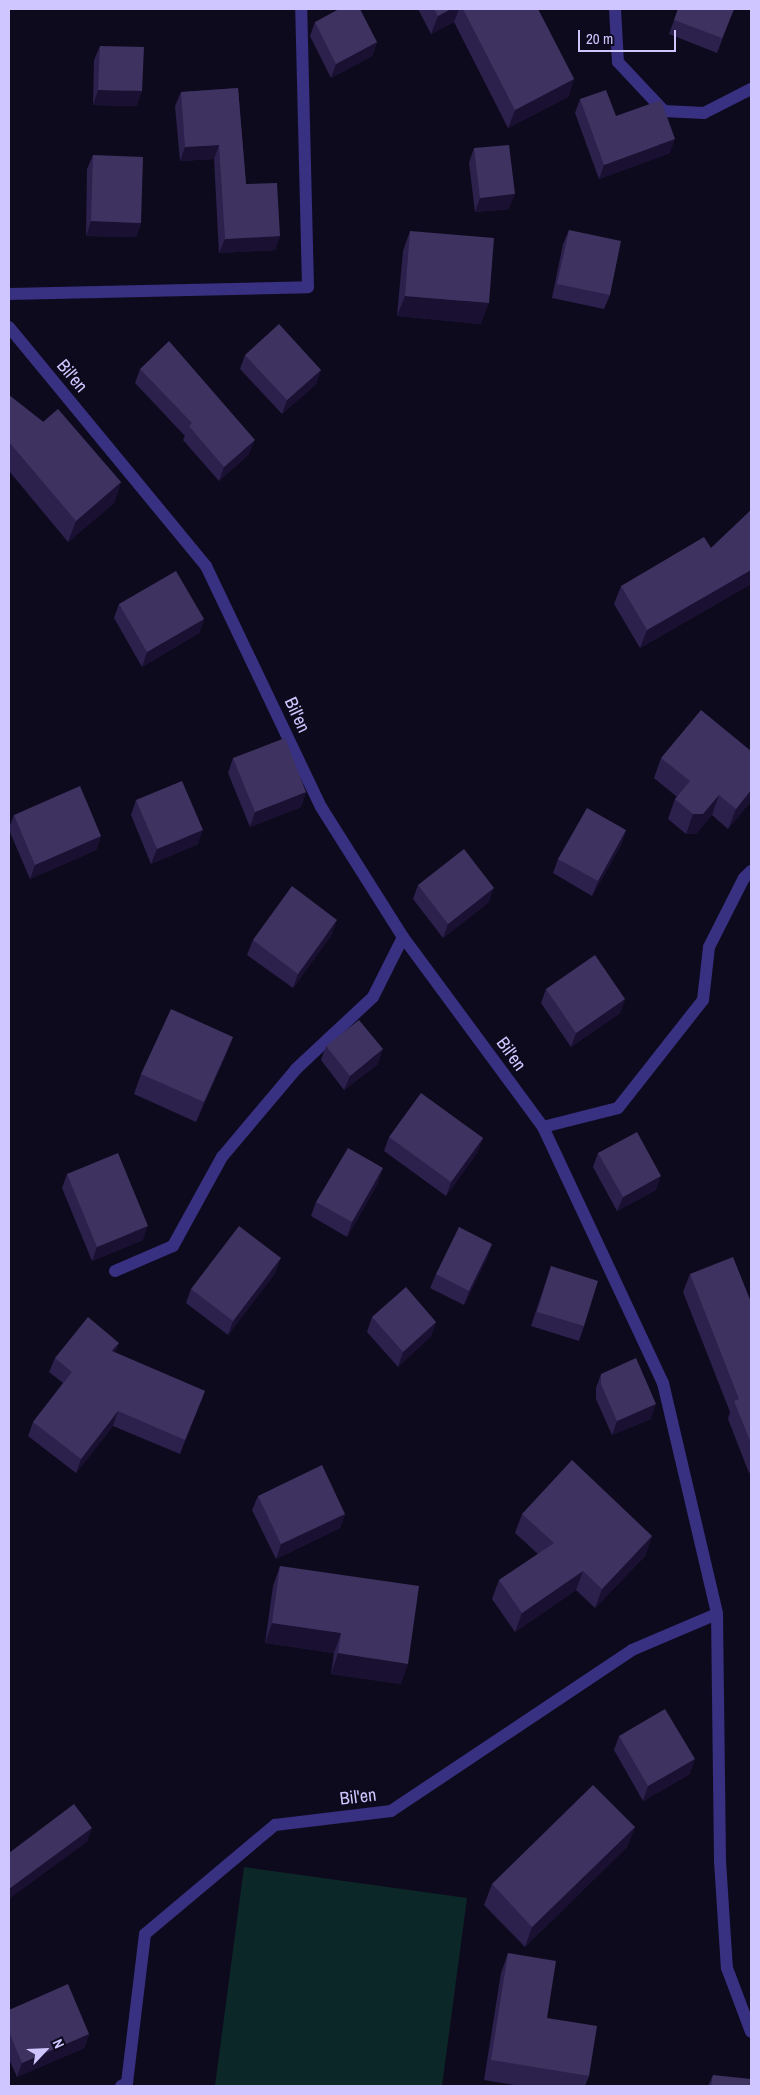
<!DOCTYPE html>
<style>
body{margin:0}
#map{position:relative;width:760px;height:2095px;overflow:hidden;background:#0e0a1d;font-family:"Archivo Narrow",sans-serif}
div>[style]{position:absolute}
.green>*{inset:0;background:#0c2728}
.minor>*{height:12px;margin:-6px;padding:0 6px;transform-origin:6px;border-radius:6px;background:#383081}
.wall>*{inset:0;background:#2c204d}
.shaded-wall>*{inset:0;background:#191032}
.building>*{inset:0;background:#3e3260}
span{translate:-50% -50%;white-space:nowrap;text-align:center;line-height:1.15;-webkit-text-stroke:4px #0e0a1d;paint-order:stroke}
.street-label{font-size:18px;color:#d0c6ff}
.frame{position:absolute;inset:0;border:10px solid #d0c6ff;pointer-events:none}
.north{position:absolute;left:20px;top:2025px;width:50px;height:50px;-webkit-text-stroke:4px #0e0a1d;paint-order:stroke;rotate:65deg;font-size:14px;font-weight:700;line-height:20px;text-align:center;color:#d0c6ff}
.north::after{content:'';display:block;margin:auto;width:18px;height:22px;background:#d0c6ff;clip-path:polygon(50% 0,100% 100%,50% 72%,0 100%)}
.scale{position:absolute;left:578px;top:30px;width:98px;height:22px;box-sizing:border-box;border:2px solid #d0c6ff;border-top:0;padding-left:6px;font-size:15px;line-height:18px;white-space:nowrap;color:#d0c6ff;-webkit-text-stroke:4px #0e0a1d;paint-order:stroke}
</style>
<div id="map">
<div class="green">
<i style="clip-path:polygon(244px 1867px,467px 1898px,442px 2086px,215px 2086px)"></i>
</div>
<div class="minor">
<i style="left:615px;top:9px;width:53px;rotate:86.8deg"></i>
<i style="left:618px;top:62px;width:67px;rotate:46.8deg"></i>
<i style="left:664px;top:111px;width:40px;rotate:2.9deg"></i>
<i style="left:704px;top:113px;width:53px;rotate:-27.1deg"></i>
<i style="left:9px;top:294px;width:299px;rotate:-1.3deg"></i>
<i style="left:308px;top:287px;width:278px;rotate:-91.4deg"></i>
<i style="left:9px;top:327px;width:310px;rotate:50.5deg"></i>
<i style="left:206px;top:566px;width:267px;rotate:64.5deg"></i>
<i style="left:321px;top:807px;width:154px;rotate:57.8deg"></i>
<i style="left:403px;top:937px;width:236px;rotate:53.6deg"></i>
<i style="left:543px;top:1127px;width:283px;rotate:64.9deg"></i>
<i style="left:663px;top:1383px;width:237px;rotate:76.8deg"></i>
<i style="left:717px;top:1614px;width:247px;rotate:89.3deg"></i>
<i style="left:720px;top:1861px;width:107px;rotate:86.3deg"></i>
<i style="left:727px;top:1968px;width:68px;rotate:69.4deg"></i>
<i style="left:543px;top:1127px;width:77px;rotate:-14.2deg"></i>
<i style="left:618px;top:1108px;width:137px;rotate:-51.8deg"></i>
<i style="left:703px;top:1000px;width:53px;rotate:-83.5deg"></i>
<i style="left:709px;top:947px;width:77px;rotate:-63.1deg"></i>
<i style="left:744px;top:878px;width:10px;rotate:-45deg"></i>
<i style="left:115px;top:1271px;width:63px;rotate:-23.3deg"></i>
<i style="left:173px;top:1246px;width:102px;rotate:-61.2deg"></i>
<i style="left:222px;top:1157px;width:115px;rotate:-49.9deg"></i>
<i style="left:296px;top:1069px;width:105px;rotate:-43.1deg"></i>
<i style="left:373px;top:997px;width:67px;rotate:-63.4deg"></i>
<i style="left:121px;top:2086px;width:7px;rotate:-27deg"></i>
<i style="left:127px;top:2083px;width:150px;rotate:-83.1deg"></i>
<i style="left:145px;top:1934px;width:170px;rotate:-40deg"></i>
<i style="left:275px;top:1825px;width:117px;rotate:-6.9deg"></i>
<i style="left:391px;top:1811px;width:290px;rotate:-33.7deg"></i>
<i style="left:632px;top:1650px;width:92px;rotate:-23deg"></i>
</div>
<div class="wall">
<i style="clip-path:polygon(418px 9px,538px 9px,574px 79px,568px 97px,508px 128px,454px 22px,431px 34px)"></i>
<i style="clip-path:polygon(678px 9px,734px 9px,717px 53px,669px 34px)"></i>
<i style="clip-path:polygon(315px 22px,377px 42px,372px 56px,331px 78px,310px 36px)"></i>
<i style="clip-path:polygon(100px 46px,137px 106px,93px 105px,94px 60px)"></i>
<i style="clip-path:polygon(238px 88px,246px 184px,280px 236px,275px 250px,219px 253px,214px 159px,180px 161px,175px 106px,181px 92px)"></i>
<i style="clip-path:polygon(580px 99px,616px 116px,670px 153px,599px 179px,575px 113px)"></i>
<i style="clip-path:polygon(474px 148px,509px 209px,475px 212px,469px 163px)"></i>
<i style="clip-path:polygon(93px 155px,141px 223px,136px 237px,86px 236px,87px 169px)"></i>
<i style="clip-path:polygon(569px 230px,610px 295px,604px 309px,552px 298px,563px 244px)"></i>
<i style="clip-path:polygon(410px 231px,481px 324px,397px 316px,403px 251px)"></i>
<i style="clip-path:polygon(245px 355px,321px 370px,316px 384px,282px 414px,240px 369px)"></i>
<i style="clip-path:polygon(140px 369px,249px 454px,219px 481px,183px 440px,185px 436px,135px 383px)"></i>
<i style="clip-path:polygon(9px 395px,121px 482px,114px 503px,68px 542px,9px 471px)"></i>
<i style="clip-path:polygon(751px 510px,751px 584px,640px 648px,614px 604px,621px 586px,711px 548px)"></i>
<i style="clip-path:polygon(119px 604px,204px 619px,199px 633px,142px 667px,114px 618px)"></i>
<i style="clip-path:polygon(751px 751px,751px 801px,728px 829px,712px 815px,696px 834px,686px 834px,668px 819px,675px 799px,677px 797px,654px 778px,661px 758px)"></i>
<i style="clip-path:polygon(233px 758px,306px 792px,301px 807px,250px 827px,228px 773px)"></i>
<i style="clip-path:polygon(136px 800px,198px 844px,151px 864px,131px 815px)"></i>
<i style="clip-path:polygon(14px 815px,101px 836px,96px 850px,30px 879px,9px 830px,9px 828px)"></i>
<i style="clip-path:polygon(626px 830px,621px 845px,592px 896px,553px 873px,558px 859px)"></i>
<i style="clip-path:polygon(418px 885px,489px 902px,443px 938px,413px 899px)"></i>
<i style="clip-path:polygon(332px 934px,293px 988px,247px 955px,253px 940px)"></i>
<i style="clip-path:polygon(546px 989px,625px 999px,620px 1013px,571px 1047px,541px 1003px)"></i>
<i style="clip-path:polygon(233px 1037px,225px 1057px,196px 1122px,134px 1094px,141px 1074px)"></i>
<i style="clip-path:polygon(326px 1046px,378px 1064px,344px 1090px,321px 1060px)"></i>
<i style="clip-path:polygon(389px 1137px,483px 1138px,477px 1153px,446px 1196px,384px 1151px)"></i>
<i style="clip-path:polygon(598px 1153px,656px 1190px,617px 1211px,593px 1167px)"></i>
<i style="clip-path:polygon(67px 1174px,143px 1240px,92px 1261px,62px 1188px)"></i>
<i style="clip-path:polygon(378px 1183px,347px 1237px,311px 1216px,316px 1202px)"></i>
<i style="clip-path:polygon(492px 1244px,487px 1258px,464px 1305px,430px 1288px,436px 1274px)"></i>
<i style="clip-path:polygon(551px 1266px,584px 1326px,579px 1341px,531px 1326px)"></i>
<i style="clip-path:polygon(276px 1272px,228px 1335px,186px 1303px,191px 1289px)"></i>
<i style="clip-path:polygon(690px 1274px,751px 1302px,751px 1472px,749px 1473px,728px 1419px,730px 1412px,683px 1292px)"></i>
<i style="clip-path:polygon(372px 1317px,436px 1322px,431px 1336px,398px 1367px,367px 1332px)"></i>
<i style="clip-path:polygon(116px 1353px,205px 1391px,180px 1454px,113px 1426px,76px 1473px,28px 1436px,33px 1422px,63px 1383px,49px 1372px,55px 1358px)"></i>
<i style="clip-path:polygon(601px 1374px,651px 1419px,612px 1435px,596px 1399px,596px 1388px)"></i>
<i style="clip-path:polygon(258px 1496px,345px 1514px,340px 1528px,276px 1559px,252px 1510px)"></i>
<i style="clip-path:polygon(522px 1514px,652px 1536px,645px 1556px,595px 1608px,576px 1590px,515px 1632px,492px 1599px,499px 1580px,538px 1554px,515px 1533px)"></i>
<i style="clip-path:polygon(280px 1566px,401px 1684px,331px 1674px,334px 1653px,265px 1643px,273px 1586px)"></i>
<i style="clip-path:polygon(619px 1736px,690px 1774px,643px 1801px,614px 1750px)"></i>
<i style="clip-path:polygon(635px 1827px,627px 1847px,525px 1947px,484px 1905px,492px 1884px)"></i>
<i style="clip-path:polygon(508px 1953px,547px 2018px,589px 2076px,585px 2086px,521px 2086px,484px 2080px,501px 1973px)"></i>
<i style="clip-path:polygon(9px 2010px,89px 2034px,84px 2048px,17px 2077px,9px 2059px)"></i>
<i style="clip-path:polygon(713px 2075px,751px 2086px,708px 2086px)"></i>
</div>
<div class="shaded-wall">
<i style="clip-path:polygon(451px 9px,459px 9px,454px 22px,431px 34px,438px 16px)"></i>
<i style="clip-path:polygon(377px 42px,372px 56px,331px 78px,336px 64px)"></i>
<i style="clip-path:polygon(574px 79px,568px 97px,508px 128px,515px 110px)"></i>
<i style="clip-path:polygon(98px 90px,142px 91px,137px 106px,93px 105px)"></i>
<i style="clip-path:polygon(675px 139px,670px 153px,599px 179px,604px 165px)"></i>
<i style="clip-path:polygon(219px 145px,214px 159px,180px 161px,185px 147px)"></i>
<i style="clip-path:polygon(515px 194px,509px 209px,475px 212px,480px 198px)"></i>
<i style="clip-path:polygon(91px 221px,141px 223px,136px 237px,86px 236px)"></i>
<i style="clip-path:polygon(280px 236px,275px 250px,219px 253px,225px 239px)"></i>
<i style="clip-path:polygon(405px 296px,489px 303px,481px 324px,397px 316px)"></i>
<i style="clip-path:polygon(321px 370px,316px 384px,282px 414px,287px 400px)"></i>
<i style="clip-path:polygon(255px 440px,249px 454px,219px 481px,224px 467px)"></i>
<i style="clip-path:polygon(121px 482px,114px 503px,68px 542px,76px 521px)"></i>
<i style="clip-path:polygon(751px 570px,751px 584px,640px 648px,647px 630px)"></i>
<i style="clip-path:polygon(204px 619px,199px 633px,142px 667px,147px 652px)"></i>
<i style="clip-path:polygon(751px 790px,751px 801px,728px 829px,736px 809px)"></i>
<i style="clip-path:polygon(306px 792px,301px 807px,250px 827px,255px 812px)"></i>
<i style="clip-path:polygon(719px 795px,712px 815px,696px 834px,686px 834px,693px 814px)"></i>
<i style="clip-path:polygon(203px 830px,198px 844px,151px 864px,157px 849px)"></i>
<i style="clip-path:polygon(626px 830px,621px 845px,592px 896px,598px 881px)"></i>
<i style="clip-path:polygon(101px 836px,96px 850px,30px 879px,35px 865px)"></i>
<i style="clip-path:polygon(494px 888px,489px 902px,443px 938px,448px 924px)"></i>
<i style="clip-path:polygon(337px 920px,332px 934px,293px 988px,298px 974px)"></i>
<i style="clip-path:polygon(625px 999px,620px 1013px,571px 1047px,576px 1033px)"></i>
<i style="clip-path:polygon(233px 1037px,225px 1057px,196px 1122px,204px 1102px)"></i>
<i style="clip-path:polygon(383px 1049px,378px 1064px,344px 1090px,350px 1076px)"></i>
<i style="clip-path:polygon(483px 1138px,477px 1153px,446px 1196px,451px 1182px)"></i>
<i style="clip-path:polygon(383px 1168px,378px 1183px,347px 1237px,352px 1222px)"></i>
<i style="clip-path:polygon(661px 1176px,656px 1190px,617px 1211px,623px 1197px)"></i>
<i style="clip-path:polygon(148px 1226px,143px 1240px,92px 1261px,97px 1247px)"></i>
<i style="clip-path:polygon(492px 1244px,487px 1258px,464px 1305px,469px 1291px)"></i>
<i style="clip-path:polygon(281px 1258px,276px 1272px,228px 1335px,233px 1321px)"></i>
<i style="clip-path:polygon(436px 1322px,431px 1336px,398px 1367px,403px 1352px)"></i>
<i style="clip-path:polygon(119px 1343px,114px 1357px,112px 1351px)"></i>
<i style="clip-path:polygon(205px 1391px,200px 1405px,180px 1454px,185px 1440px)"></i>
<i style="clip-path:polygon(656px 1404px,651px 1419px,612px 1435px,617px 1421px)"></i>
<i style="clip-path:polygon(118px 1411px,113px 1426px,76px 1473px,81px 1459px)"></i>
<i style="clip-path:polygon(345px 1514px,340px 1528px,276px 1559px,281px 1544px)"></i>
<i style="clip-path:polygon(652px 1536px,645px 1556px,595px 1608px,602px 1589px)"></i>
<i style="clip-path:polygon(583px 1571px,576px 1590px,515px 1632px,522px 1613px)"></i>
<i style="clip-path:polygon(272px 1623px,341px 1633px,334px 1653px,265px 1643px)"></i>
<i style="clip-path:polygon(338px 1653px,408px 1664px,401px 1684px,331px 1674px)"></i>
<i style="clip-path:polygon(695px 1759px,690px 1774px,643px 1801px,648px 1786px)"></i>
<i style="clip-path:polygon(635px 1827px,627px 1847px,525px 1947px,532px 1927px)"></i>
<i style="clip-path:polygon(92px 1828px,87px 1842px,9px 1899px,9px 1889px)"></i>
<i style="clip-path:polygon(89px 2034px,84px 2048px,17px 2077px,22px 2063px)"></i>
</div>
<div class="building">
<i style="clip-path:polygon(339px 9px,360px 9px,377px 42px,336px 64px,315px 22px)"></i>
<i style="clip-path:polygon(434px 9px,451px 9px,438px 16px)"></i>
<i style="clip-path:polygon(463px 9px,538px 9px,574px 79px,515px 110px)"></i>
<i style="clip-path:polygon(678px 9px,734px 9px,722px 38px,674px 20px)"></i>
<i style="clip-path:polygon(100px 46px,144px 47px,142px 91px,98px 90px)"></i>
<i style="clip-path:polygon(238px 88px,246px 184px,277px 183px,280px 236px,225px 239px,219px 145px,185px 147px,181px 92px)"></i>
<i style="clip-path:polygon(606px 90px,616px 116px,661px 100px,675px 139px,604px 165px,580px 99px)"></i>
<i style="clip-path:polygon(509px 145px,515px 194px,480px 198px,474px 148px)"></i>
<i style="clip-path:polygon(93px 155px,143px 157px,141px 223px,91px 221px)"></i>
<i style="clip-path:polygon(569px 230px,621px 241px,610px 295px,557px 284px)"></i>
<i style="clip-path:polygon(410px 231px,494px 238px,489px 303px,405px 296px)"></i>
<i style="clip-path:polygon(279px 324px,321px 370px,287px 400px,245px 355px)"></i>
<i style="clip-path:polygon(169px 341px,255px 440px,224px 467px,189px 426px,192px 423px,140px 369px)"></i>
<i style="clip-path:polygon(9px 395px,43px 422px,58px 409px,121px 482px,76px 521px,9px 442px)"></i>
<i style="clip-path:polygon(751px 510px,751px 570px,647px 630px,621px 586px,704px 537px,711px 548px)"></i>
<i style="clip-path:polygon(176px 571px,204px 619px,147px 652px,119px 604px)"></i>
<i style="clip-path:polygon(701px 710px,751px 751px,751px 790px,736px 809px,719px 795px,703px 814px,693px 814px,675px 799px,690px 781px,661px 758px)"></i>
<i style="clip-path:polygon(285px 738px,306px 792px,255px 812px,233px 758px)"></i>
<i style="clip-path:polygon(182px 781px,203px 830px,157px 849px,136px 800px)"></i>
<i style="clip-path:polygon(80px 786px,101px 836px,35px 865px,14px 815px)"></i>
<i style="clip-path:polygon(587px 808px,626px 830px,598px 881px,558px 859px)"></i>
<i style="clip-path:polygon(464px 849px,494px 888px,448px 924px,418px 885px)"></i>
<i style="clip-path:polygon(292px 886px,337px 920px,298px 974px,253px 940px)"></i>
<i style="clip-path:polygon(595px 955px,625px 999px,576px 1033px,546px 989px)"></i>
<i style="clip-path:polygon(171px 1009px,233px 1037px,204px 1102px,141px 1074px)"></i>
<i style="clip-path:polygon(359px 1020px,383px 1049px,350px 1076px,326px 1046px)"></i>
<i style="clip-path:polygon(421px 1093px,483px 1138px,451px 1182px,389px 1137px)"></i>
<i style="clip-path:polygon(637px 1132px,661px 1176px,623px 1197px,598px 1153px)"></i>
<i style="clip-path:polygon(348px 1148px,383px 1168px,352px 1222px,316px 1202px)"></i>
<i style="clip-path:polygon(118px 1153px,148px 1226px,97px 1247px,67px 1174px)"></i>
<i style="clip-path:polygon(239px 1226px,281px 1258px,233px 1321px,191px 1289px)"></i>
<i style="clip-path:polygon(459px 1227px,492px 1244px,469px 1291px,436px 1274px)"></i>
<i style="clip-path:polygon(733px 1257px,751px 1302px,751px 1443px,734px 1401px,739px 1399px,690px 1274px)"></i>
<i style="clip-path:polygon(551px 1266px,598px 1281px,584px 1326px,537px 1312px)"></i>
<i style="clip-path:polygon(406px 1287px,436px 1322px,403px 1352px,372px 1317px)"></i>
<i style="clip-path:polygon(88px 1317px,119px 1343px,112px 1351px,205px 1391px,185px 1440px,118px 1411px,81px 1459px,33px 1422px,72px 1372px,55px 1358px)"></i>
<i style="clip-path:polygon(636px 1358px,656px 1404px,617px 1421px,601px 1384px,601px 1374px)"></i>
<i style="clip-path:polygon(572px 1460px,652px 1536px,602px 1589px,583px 1571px,522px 1613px,499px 1580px,554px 1543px,522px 1514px)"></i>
<i style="clip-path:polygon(322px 1465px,345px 1514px,281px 1544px,258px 1496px)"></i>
<i style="clip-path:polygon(280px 1566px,419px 1586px,408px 1664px,338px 1653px,341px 1633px,272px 1623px)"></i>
<i style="clip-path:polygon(665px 1709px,695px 1759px,648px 1786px,619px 1736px)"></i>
<i style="clip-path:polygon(593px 1785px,635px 1827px,532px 1927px,492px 1884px)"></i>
<i style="clip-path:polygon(74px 1804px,92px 1828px,9px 1889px,9px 1853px)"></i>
<i style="clip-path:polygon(508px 1953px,556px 1961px,547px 2018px,597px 2026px,589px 2076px,491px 2060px)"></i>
<i style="clip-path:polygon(68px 1984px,89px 2034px,22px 2063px,9px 2032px,9px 2010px)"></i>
<i style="clip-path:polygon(713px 2075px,751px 2079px,751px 2086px,711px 2086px)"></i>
</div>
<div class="street-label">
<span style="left:72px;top:376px;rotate:50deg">Bil'en</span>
<span style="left:297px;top:715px;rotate:65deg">Bil'en</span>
<span style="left:511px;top:1054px;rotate:54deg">Bil'en</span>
<span style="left:358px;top:1797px;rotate:-7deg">Bil'en</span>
</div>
<div class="frame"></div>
<div class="north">N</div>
<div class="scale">20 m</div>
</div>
